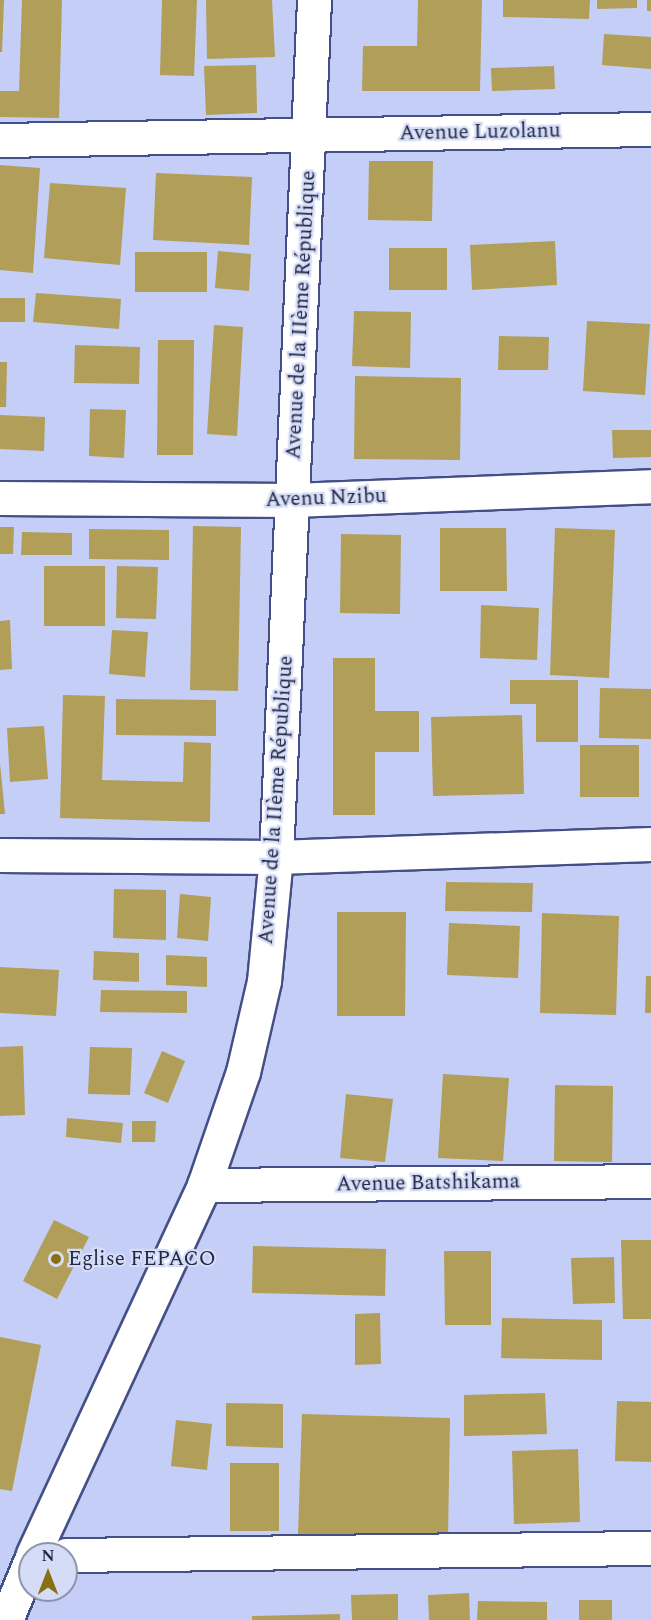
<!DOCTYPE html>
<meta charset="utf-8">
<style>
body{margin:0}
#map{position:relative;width:651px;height:1620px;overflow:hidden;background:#c5cef6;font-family:Spectral,serif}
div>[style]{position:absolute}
.building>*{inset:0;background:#b19e58}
.roads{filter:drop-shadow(2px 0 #454f87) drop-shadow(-2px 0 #454f87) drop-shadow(0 2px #454f87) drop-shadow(0 -2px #454f87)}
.minor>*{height:33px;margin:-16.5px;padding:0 16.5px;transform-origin:16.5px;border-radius:16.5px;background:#fff}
.dots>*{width:16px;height:16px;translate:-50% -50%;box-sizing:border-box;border:3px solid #d5dcf7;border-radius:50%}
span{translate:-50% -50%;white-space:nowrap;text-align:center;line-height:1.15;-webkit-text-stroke:4.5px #d5dcf7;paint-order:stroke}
.street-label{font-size:21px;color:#232841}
.poi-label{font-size:21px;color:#232841}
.left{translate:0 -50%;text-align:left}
.north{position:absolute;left:18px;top:1542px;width:60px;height:60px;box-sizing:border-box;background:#d5dcf7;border:2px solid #8e94ae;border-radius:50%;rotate:0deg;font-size:16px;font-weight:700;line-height:24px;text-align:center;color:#232841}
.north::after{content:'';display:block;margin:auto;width:21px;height:27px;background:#867010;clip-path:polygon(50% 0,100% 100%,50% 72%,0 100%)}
</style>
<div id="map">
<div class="building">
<i style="clip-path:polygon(0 0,4px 0,2px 52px,0 52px)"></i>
<i style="clip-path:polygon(22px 0,62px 0,59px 118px,0 117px,0 91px,19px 91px)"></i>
<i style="clip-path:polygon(162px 0,197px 0,194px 76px,160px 75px)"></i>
<i style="clip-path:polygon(206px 0,272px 0,275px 57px,207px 59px)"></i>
<i style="clip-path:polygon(418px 0,482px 0,480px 91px,362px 91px,363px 46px,417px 46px)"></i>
<i style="clip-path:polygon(503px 0,590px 0,589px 19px,503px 17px)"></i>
<i style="clip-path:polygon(597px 0,637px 0,637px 8px,597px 9px)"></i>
<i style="clip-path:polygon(647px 0,651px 0,651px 11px,647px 11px)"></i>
<i style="clip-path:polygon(604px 34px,651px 37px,651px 69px,602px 65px)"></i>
<i style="clip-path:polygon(256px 65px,257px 113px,206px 115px,204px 66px)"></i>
<i style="clip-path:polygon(554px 66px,555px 89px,492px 91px,491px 68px)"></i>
<i style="clip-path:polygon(369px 161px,433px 161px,432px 221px,368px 220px)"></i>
<i style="clip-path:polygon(0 165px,40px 168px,33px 273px,0 270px)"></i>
<i style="clip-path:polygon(156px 173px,252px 177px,249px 245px,153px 240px)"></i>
<i style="clip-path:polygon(50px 183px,126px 188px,120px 265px,44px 258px)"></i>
<i style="clip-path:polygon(555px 241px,557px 285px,472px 290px,470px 245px)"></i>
<i style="clip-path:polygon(389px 248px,447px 248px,447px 290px,389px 290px)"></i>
<i style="clip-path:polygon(218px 251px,251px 254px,249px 291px,215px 288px)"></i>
<i style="clip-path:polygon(135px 252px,207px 252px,207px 292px,135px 292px)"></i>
<i style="clip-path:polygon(36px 293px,121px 299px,119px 329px,33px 322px)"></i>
<i style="clip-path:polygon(0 298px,25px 298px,25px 322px,0 322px)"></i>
<i style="clip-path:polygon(354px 311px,411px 312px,410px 368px,352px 366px)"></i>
<i style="clip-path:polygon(587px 321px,650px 324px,645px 395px,583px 391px)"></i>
<i style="clip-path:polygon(214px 325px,243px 327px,237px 436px,207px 434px)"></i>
<i style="clip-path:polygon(499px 336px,549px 337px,548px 370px,498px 370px)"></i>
<i style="clip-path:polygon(158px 340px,194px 340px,193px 455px,157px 455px)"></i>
<i style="clip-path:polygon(75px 345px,140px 347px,139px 384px,74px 383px)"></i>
<i style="clip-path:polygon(0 362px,7px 362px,6px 407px,0 407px)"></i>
<i style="clip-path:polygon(355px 376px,461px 378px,460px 460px,354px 459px)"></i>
<i style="clip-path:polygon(90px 409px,126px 410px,124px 458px,89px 456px)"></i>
<i style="clip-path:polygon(0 415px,45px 417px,44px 451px,0 449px)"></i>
<i style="clip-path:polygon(612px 430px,651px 430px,651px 457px,613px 458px)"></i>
<i style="clip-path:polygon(193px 526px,241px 527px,238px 691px,190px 690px)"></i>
<i style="clip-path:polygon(0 527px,14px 527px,13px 554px,0 554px)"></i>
<i style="clip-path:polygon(440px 528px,506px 528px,507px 591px,440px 591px)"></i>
<i style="clip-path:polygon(555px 528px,615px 530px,609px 678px,550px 675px)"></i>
<i style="clip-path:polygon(89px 529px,169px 530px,169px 560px,89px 559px)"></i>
<i style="clip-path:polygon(22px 532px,72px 533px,72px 555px,21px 555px)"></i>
<i style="clip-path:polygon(341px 534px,401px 535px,400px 614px,340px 613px)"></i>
<i style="clip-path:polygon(44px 566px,105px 566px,105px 626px,44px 626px)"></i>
<i style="clip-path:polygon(117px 566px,158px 567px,156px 619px,116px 618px)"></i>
<i style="clip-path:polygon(481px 605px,539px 608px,537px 660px,480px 658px)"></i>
<i style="clip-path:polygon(10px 620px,12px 669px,0 670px,0 621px)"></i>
<i style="clip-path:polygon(112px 630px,148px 632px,145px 677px,109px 674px)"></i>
<i style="clip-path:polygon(333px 658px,375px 658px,375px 711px,419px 711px,419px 752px,375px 752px,375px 815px,333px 815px)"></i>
<i style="clip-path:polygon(510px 680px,578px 680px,578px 742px,536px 742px,536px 704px,510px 704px)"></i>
<i style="clip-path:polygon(600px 688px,651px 689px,651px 739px,599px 738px)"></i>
<i style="clip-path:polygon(63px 695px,105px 696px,102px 780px,183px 782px,184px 742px,211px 743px,210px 822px,60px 818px)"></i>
<i style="clip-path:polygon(116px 699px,216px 700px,216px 736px,116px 735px)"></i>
<i style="clip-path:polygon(522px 715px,524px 794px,433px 796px,431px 717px)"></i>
<i style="clip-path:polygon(44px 726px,48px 779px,10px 782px,7px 728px)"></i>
<i style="clip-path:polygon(580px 745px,639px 745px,639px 797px,580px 797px)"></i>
<i style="clip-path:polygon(0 763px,5px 814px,0 814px)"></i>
<i style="clip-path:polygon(446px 882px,533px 883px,532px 912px,445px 911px)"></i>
<i style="clip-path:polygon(114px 889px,166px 890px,166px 940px,113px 938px)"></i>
<i style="clip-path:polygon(180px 894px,211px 897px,208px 941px,177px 938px)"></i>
<i style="clip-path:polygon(337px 912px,406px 912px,405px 1016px,337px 1016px)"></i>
<i style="clip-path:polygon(542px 913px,619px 916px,616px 1015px,540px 1013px)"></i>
<i style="clip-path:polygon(449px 923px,520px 926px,518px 978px,447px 975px)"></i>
<i style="clip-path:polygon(94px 951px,139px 953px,139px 982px,93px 980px)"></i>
<i style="clip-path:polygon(166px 955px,207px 957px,207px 987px,166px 985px)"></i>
<i style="clip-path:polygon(0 967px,59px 970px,56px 1016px,0 1013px)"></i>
<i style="clip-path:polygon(646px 976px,651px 976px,651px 1013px,645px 1013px)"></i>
<i style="clip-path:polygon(101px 990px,187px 991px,187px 1013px,100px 1012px)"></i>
<i style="clip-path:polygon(23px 1046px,25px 1115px,0 1116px,0 1047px)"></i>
<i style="clip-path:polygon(90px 1047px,132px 1048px,130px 1095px,88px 1094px)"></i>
<i style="clip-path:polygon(162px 1051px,185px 1061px,168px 1103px,144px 1093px)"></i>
<i style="clip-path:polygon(443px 1074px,509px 1078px,503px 1161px,438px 1158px)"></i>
<i style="clip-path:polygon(555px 1085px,613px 1086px,612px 1162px,554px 1161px)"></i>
<i style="clip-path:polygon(346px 1094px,393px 1099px,385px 1162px,340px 1158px)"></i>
<i style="clip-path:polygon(67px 1118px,123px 1123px,121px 1143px,66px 1137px)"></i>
<i style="clip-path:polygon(132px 1121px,156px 1121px,155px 1142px,132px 1142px)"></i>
<i style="clip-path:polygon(54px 1220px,89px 1237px,57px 1299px,23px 1281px)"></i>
<i style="clip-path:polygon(621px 1240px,651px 1240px,651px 1319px,623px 1319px)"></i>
<i style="clip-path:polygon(253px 1246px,386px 1249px,385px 1296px,252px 1293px)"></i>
<i style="clip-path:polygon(444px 1251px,491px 1251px,491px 1325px,445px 1325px)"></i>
<i style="clip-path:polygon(614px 1257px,615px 1303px,573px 1304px,571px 1258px)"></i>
<i style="clip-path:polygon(380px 1313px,381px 1364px,355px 1365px,355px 1314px)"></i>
<i style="clip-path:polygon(502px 1318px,602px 1320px,602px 1360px,501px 1358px)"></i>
<i style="clip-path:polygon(0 1337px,41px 1345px,12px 1491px,0 1489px)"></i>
<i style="clip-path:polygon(545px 1393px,547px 1434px,464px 1436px,464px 1395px)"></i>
<i style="clip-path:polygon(617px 1401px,651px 1402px,651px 1462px,615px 1461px)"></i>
<i style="clip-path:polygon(226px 1403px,283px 1404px,283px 1448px,226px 1446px)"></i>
<i style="clip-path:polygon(302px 1414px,450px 1418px,448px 1537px,298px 1534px)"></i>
<i style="clip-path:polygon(176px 1420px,212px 1424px,207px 1470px,171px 1466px)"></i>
<i style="clip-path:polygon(578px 1449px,580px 1522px,514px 1524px,512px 1451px)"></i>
<i style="clip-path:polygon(230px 1463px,279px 1463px,279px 1531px,230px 1531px)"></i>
<i style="clip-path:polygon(469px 1593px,470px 1620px,429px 1620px,428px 1595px)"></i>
<i style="clip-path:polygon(398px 1594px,398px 1620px,352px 1620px,351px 1595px)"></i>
<i style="clip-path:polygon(579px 1600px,612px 1600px,612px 1620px,579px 1620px)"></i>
<i style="clip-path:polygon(478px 1601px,547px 1602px,547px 1620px,477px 1620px)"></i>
<i style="clip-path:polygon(340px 1614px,340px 1620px,252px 1620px,252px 1616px)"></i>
</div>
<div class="roads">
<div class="minor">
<i style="left:0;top:140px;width:651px;rotate:-0.97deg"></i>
<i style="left:0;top:498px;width:292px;rotate:0.4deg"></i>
<i style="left:292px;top:500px;width:359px;rotate:-2.2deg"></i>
<i style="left:0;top:855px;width:276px;rotate:0.4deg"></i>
<i style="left:276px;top:857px;width:375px;rotate:-2deg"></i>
<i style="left:204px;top:1185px;width:447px;rotate:-0.5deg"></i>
<i style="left:33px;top:1554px;width:407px;rotate:-65.1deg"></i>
<i style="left:204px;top:1185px;width:120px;rotate:-71deg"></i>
<i style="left:243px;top:1072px;width:93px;rotate:-77deg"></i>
<i style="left:264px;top:981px;width:125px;rotate:-84.5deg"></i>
<i style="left:276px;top:857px;width:858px;rotate:-87.46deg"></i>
<i style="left:66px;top:1555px;width:585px;rotate:-0.69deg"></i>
<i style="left:6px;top:1620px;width:63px;rotate:-67.5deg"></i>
</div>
</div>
<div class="dots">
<i style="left:56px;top:1259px;background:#867010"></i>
</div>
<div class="street-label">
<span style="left:480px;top:132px;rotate:-1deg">Avenue Luzolanu</span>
<span style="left:301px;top:315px;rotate:-87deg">Avenue de la IIème République</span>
<span style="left:326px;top:498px;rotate:-2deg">Avenu Nzibu</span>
<span style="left:276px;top:800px;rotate:-86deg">Avenue de la IIème République</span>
<span style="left:428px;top:1183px;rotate:-1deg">Avenue Batshikama</span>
</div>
<div class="poi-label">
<span class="left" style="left:68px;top:1259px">Eglise FEPACO</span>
</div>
<div class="north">N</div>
</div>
